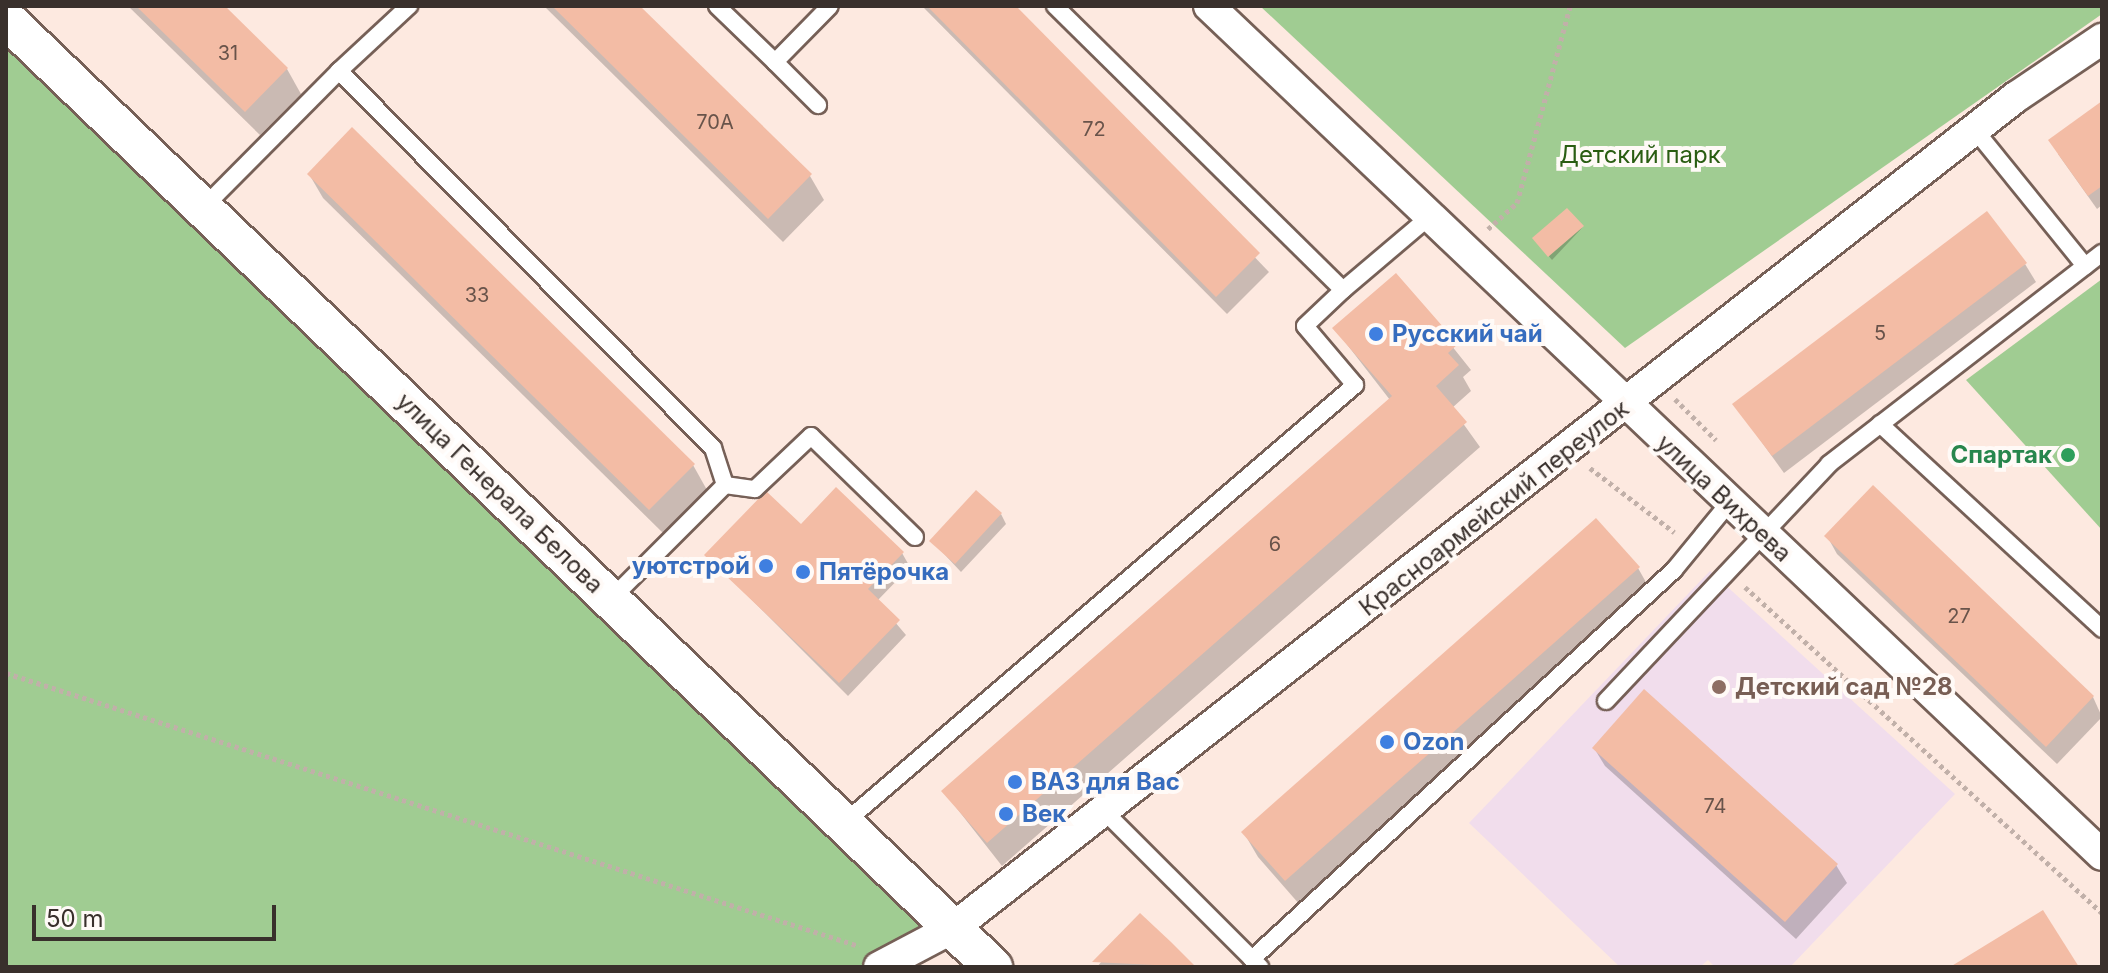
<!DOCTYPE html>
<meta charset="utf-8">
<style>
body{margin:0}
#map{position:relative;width:2108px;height:973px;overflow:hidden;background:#fde9e0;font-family:Inter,sans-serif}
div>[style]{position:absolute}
.education>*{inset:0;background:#f1ddec}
.green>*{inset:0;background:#a0cc92}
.shadow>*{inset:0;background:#0003}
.building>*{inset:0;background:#f3bca5}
.path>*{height:5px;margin-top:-2.5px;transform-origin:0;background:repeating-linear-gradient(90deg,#c1b0a9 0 4px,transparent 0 8px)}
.roads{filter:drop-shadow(2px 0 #766057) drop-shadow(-2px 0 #766057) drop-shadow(0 2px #766057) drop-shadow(0 -2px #766057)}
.service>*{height:16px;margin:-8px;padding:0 8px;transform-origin:8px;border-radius:8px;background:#fff}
.minor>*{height:30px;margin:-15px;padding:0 15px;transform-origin:15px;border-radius:15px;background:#fff}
.tertiary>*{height:38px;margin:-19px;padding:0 19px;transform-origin:19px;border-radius:19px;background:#fff}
.dots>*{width:22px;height:22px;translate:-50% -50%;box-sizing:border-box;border:4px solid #fffaf7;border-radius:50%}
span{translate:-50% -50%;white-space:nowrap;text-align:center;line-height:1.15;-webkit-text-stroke:8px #fffaf7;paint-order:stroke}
.number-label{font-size:20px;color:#68534a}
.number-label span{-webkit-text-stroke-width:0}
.park-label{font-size:24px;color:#2a5d12}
.shop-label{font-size:24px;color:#366cbe;font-weight:700}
.left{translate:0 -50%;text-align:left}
.right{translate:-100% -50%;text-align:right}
.leisure-label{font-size:24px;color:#27864d;font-weight:700}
.street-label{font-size:24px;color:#39302c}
.education-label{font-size:24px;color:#785e54;font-weight:700}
.frame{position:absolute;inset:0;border:8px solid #39302c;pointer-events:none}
.scale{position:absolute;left:32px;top:905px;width:244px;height:36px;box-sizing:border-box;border:4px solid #39302c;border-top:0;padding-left:10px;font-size:24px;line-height:28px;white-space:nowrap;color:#39302c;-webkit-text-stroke:6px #fffaf7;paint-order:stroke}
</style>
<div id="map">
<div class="education">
<i style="clip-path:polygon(1710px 571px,1955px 794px,1790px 967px,1715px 967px,1708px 960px,1700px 967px,1620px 967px,1469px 823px)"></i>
</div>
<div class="green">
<i style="clip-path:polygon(1260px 6px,2102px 6px,2102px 14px,1625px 348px)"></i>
<i style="clip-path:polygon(6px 21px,930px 931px,858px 967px,6px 967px)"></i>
<i style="clip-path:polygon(2102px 279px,2102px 530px,1966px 380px)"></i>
</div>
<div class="shadow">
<i style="clip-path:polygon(128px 6px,222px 6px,287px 69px,301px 94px,260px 135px)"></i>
<i style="clip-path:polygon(544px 6px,638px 6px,810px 176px,824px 200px,783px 242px)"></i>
<i style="clip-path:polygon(922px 6px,1013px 6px,1269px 272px,1227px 314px)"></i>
<i style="clip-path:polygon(2102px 103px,2102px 205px,2097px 209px,2058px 154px)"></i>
<i style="clip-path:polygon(309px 174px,693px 465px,707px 490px,664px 534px,323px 198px)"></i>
<i style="clip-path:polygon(1582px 228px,1552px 260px,1537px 242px)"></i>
<i style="clip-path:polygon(2025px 264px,2036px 282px,1784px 473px,1735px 405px)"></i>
<i style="clip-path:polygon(1396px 276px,1471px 370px,1463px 377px,1471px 391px,1452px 408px,1480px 447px,1002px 866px,944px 792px,1390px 400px,1335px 329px)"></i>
<i style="clip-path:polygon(1873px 488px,2093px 697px,2102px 717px,2057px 764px,1837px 554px,1827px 536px)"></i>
<i style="clip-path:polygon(1001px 514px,1006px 524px,961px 572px,932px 541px)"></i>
<i style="clip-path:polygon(801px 527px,902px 553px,910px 567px,877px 601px,906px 635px,848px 696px,707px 555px)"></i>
<i style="clip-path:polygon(1638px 568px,1652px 593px,1300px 905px,1258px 857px,1244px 833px)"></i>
<i style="clip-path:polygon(1594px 748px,1836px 865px,1847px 883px,1796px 939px,1605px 766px)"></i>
<i style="clip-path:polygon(1140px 915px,1193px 967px,1097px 967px)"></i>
</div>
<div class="building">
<i style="clip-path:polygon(136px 6px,225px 6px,288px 68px,245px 112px)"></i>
<i style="clip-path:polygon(552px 6px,640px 6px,812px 174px,768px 219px)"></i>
<i style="clip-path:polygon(927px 6px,1016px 6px,1260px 253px,1216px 297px)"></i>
<i style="clip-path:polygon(2102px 101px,2102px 186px,2088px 196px,2048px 140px)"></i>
<i style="clip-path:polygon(352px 127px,695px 464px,649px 510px,307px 174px)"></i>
<i style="clip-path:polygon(1567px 208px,1584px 226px,1548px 257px,1532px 238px)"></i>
<i style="clip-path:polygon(1987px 211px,2027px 263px,1772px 456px,1732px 404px)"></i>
<i style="clip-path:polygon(1396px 273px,1458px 344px,1448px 353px,1459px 365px,1436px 386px,1467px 422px,987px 843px,941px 791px,1392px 396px,1332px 328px)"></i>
<i style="clip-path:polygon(1873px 485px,2094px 696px,2046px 747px,1824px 536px)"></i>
<i style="clip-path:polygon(836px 487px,904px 552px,868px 589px,900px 620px,839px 683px,704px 555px,766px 491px,801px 524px)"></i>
<i style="clip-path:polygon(976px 490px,1002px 513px,955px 564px,929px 541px)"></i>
<i style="clip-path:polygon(1596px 518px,1640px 567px,1285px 881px,1241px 832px)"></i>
<i style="clip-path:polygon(1644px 689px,1838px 864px,1785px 922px,1592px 748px)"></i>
<i style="clip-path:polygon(2043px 910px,2079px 967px,1950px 967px)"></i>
<i style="clip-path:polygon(1140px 913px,1171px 942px,1196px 967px,1092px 962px)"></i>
</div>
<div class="path">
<i style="left:1488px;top:229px;width:39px;rotate:-42deg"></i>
<i style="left:1517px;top:203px;width:204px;rotate:-74.9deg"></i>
<i style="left:1675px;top:399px;width:58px;rotate:45deg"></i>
<i style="left:1590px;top:468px;width:106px;rotate:37.3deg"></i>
<i style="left:1745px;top:587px;width:483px;rotate:42.4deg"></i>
<i style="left:6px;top:673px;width:896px;rotate:17.75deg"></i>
</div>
<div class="roads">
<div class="service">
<i style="left:717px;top:6px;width:81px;rotate:44deg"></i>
<i style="left:775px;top:62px;width:78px;rotate:-45.5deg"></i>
<i style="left:1055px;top:6px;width:404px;rotate:44.6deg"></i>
<i style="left:1343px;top:290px;width:113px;rotate:-40.3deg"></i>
<i style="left:775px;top:62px;width:61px;rotate:45deg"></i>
<i style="left:339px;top:71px;width:96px;rotate:-42.9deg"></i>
<i style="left:1975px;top:130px;width:175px;rotate:51deg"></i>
<i style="left:203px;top:208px;width:193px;rotate:-45.2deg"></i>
<i style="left:339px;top:71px;width:531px;rotate:45.23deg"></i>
<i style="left:713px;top:448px;width:39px;rotate:72deg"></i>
<i style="left:725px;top:485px;width:161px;rotate:135deg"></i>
<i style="left:1880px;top:424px;width:302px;rotate:42.7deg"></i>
<i style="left:725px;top:485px;width:30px;rotate:8deg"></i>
<i style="left:755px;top:489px;width:77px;rotate:-43.4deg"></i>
<i style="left:811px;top:436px;width:145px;rotate:44.2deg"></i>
<i style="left:1606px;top:701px;width:325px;rotate:-46.7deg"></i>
<i style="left:1829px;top:464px;width:345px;rotate:-37.7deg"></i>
<i style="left:1104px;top:811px;width:221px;rotate:45deg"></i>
<i style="left:844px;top:823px;width:673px;rotate:-40.6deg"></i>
<i style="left:1355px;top:385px;width:77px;rotate:-130.3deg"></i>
<i style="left:1305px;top:326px;width:52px;rotate:-43.5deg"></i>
<i style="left:1252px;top:959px;width:574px;rotate:-42.67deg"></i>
<i style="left:1674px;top:570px;width:87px;rotate:-50.6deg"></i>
</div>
<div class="minor">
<i style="left:1209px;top:6px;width:1232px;rotate:43.55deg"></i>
<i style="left:879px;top:967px;width:84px;rotate:-27.8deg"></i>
<i style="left:953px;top:928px;width:1349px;rotate:-38.02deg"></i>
<i style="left:2016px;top:97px;width:104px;rotate:-34deg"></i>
</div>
<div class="tertiary">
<i style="left:6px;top:19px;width:1369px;rotate:43.85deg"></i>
</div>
</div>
<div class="dots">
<i style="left:1376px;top:334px;background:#3f7fe0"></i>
<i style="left:2068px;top:455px;background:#2e9e5b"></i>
<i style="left:766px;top:566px;background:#3f7fe0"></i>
<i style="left:803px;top:572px;background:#3f7fe0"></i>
<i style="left:1719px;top:687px;background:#8d6e63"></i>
<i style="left:1387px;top:742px;background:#3f7fe0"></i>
<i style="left:1015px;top:782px;background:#3f7fe0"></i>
<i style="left:1006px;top:814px;background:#3f7fe0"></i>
</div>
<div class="number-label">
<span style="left:228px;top:53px">31</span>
<span style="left:715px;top:122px">70А</span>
<span style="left:1094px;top:129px">72</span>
<span style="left:477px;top:295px">33</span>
<span style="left:1880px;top:333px">5</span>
<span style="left:1275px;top:544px">6</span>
<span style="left:1959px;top:616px">27</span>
<span style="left:1715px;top:806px">74</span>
</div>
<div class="park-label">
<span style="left:1640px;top:155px">Детский парк</span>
</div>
<div class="shop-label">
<span class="left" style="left:1392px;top:334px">Русский чай</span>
<span class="right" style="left:750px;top:566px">уютстрой</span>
<span class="left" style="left:819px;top:572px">Пятёрочка</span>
<span class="left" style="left:1403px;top:742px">Ozon</span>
<span class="left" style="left:1031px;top:782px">ВАЗ для Вас</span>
<span class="left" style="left:1022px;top:814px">Век</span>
</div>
<div class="leisure-label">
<span class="right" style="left:2052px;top:455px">Спартак</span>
</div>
<div class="street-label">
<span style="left:500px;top:493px;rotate:44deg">улица Генерала Белова</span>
<span style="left:1724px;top:498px;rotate:43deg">улица Вихрева</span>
<span style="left:1494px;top:508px;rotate:-38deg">Красноармейский переулок</span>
</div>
<div class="education-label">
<span class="left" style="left:1735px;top:687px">Детский сад №28</span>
</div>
<div class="frame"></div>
<div class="scale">50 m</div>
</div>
